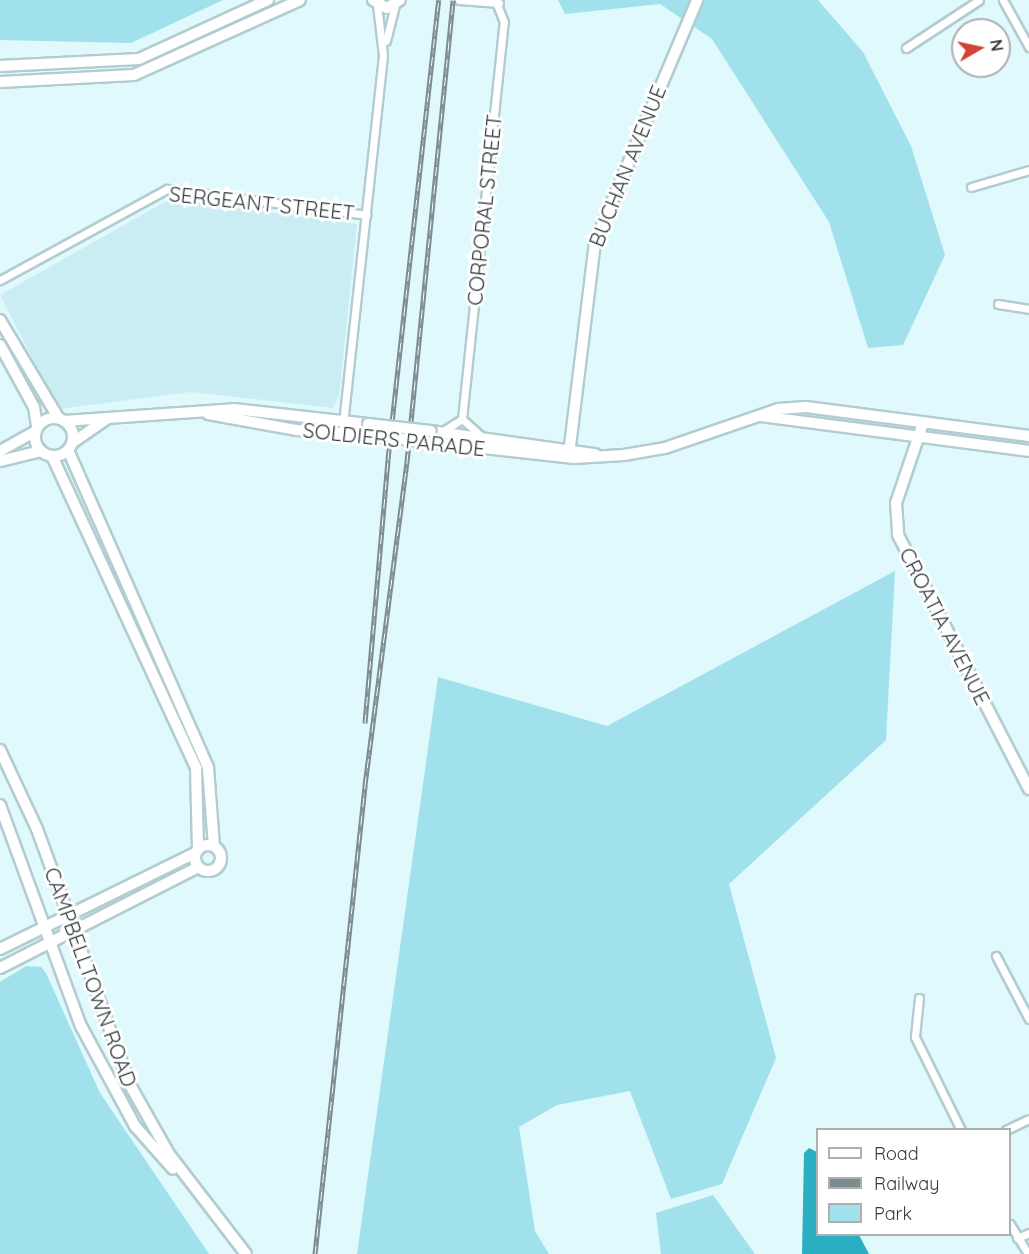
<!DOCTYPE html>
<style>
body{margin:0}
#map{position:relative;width:1029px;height:1254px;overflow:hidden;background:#dff9fd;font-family:Quicksand,sans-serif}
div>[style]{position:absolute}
.built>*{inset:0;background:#caedf3}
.green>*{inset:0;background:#a0e1ec}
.water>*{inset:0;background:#29afc1}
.roads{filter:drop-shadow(2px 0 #b2ccd0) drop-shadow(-2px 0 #b2ccd0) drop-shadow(0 2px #b2ccd0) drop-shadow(0 -2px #b2ccd0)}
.street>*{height:7px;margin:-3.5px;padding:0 3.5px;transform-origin:3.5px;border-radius:3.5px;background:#fff}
.secondary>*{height:10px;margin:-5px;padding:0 5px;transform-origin:5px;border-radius:5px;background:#fff}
.secondary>.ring{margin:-5px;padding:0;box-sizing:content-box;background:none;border:10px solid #fff;border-radius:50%}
.primary>*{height:10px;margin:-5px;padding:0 5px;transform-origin:5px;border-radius:5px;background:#fff}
.rail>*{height:5px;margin-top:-2.5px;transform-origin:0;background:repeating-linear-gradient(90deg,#fff 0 9px,#7c8c8f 0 18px);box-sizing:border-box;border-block:2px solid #7c8c8f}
.bridges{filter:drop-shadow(2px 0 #b2ccd0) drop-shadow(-2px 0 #b2ccd0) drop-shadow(0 2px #b2ccd0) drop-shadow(0 -2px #b2ccd0)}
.secondary-bridge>*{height:10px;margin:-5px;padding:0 5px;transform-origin:5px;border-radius:5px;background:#fff}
span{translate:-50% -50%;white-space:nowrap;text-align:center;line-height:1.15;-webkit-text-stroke:6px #fff;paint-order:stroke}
.street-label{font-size:21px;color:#303a3c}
.legend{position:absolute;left:816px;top:1128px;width:195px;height:108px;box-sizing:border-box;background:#fff;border:2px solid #acb0b1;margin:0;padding:8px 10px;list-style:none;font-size:18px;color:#303a3c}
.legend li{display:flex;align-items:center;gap:12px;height:30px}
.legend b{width:30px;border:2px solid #acb0b1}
.north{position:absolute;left:951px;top:18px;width:60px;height:60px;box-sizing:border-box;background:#fff;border:2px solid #acb0b1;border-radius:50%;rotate:81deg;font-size:16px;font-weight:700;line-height:24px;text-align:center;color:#303a3c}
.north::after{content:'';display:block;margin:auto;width:21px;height:27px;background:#d14337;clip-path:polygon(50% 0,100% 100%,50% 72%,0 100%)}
</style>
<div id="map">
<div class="built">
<i style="clip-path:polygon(170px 199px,357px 224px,339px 396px,333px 408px,191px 392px,58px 409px,0 295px)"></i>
</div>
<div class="green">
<i style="clip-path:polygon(0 0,223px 0,131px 43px,0 40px)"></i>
<i style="clip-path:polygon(558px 0,818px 0,863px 52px,911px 146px,945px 255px,903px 345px,868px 348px,829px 222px,712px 39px,660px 4px,565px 14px)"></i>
<i style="clip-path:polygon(895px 571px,886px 740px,729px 884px,776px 1058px,722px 1184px,671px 1199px,630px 1091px,557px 1105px,519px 1127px,535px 1231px,549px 1254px,357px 1254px,438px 677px,607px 726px)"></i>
<i style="clip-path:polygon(26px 966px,41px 967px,46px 973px,100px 1093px,209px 1254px,0 1254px,0 982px)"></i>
<i style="clip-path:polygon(713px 1195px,755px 1254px,661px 1254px,656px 1213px)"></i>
</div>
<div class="water">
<i style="clip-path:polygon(809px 1148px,817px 1152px,818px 1234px,859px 1235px,869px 1254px,802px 1254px,804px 1153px)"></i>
</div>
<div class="roads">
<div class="street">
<i style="left:459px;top:0;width:40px;rotate:4.3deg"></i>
<i style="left:1003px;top:0;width:54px;rotate:61deg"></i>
<i style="left:386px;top:41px;width:36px;rotate:-76deg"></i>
<i style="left:906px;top:48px;width:87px;rotate:-33.3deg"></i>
<i style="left:971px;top:187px;width:60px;rotate:-16.3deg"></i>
<i style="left:0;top:280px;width:190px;rotate:-28.6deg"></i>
<i style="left:167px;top:189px;width:201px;rotate:7.4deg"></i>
<i style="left:998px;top:304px;width:31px;rotate:9deg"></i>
<i style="left:443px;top:431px;width:22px;rotate:-32deg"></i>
<i style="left:342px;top:433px;width:380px;rotate:-83.8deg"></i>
<i style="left:383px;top:55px;width:50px;rotate:-96.8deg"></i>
<i style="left:481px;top:436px;width:25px;rotate:-138deg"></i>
<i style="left:462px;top:419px;width:399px;rotate:-84deg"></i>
<i style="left:504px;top:22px;width:24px;rotate:-112deg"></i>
<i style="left:996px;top:956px;width:71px;rotate:62.4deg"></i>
<i style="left:919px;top:998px;width:39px;rotate:96deg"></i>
<i style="left:915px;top:1037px;width:104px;rotate:63.7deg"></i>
<i style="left:1006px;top:1130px;width:25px;rotate:-26deg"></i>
<i style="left:1010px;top:1224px;width:35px;rotate:59deg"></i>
<i style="left:1017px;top:1238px;width:13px;rotate:-23deg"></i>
</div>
<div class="secondary">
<i style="left:373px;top:0;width:16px;rotate:30deg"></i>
<i style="left:387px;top:8px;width:15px;rotate:-32deg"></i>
<i style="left:0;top:66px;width:139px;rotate:-2.9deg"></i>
<i style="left:139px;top:59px;width:142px;rotate:-24.6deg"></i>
<i style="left:0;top:82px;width:134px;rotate:-3deg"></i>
<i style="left:134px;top:75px;width:182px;rotate:-24.3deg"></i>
<i style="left:0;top:320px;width:115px;rotate:59.2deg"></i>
<i style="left:0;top:345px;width:71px;rotate:61.3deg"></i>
<i style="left:34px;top:407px;width:20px;rotate:81deg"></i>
<i style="left:208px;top:414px;width:89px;rotate:10.3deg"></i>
<i style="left:296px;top:430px;width:71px;rotate:4deg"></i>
<i style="left:760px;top:416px;width:271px;rotate:7.4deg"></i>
<i class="ring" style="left:35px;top:418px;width:28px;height:28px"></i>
<i style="left:64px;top:421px;width:170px;rotate:-4deg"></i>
<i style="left:234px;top:409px;width:135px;rotate:6.4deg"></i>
<i style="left:923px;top:423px;width:84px;rotate:108.6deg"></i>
<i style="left:896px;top:503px;width:32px;rotate:86deg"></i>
<i style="left:898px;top:535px;width:286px;rotate:62.7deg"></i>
<i style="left:431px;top:431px;width:166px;rotate:8deg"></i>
<i style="left:430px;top:442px;width:145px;rotate:6.3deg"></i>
<i style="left:574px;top:458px;width:50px;rotate:-3.4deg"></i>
<i style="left:624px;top:455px;width:42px;rotate:-9.7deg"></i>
<i style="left:665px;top:448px;width:120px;rotate:-19deg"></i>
<i style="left:778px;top:409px;width:28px;rotate:-4deg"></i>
<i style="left:806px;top:407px;width:225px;rotate:7.4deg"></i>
<i style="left:72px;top:443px;width:44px;rotate:-34.8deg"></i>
<i style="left:570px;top:446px;width:206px;rotate:-83deg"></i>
<i style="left:595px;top:242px;width:263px;rotate:-67.1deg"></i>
<i style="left:68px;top:450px;width:347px;rotate:66.2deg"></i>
<i style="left:208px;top:768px;width:78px;rotate:85.6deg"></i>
<i style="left:0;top:451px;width:41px;rotate:-29.1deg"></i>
<i style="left:52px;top:456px;width:344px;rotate:65.2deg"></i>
<i style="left:196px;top:768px;width:81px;rotate:88.6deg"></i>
<i style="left:0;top:461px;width:42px;rotate:-13.7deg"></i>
<i class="ring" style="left:195px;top:845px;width:16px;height:16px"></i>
<i style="left:0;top:949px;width:217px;rotate:-26.2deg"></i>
<i style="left:0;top:968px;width:222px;rotate:-27deg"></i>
</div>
<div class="primary">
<i style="left:0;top:750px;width:87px;rotate:64.9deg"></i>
<i style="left:37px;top:829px;width:272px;rotate:70deg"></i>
<i style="left:130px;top:1085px;width:79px;rotate:60.5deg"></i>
<i style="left:169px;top:1154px;width:126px;rotate:52.4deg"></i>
<i style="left:0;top:805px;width:235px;rotate:69.9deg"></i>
<i style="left:81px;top:1026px;width:114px;rotate:61.6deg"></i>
<i style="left:135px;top:1126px;width:57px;rotate:48.5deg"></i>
</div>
</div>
<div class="rail">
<i style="left:365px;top:723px;width:265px;rotate:-85deg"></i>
<i style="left:388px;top:459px;width:462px;rotate:-83.7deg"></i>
<i style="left:315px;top:1254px;width:472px;rotate:-83.9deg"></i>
<i style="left:365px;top:785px;width:326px;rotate:-82.6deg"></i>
<i style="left:407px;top:462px;width:464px;rotate:-84.3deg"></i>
</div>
<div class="bridges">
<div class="secondary-bridge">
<i style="left:368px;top:424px;width:63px;rotate:6.3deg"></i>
<i style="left:367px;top:435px;width:63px;rotate:6.3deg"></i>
</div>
</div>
<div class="street-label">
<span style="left:627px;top:166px;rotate:-68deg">BUCHAN AVENUE</span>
<span style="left:262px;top:203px;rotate:6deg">SERGEANT STREET</span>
<span style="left:484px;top:210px;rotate:-84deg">CORPORAL STREET</span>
<span style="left:394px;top:439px;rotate:6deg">SOLDIERS PARADE</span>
<span style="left:945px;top:626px;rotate:63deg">CROATIA AVENUE</span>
<span style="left:91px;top:977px;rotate:70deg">CAMPBELLTOWN ROAD</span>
</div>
<ul class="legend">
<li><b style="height:8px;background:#fff"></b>Road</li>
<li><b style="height:8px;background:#7c8c8f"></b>Railway</li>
<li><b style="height:16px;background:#a0e1ec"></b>Park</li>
</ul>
<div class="north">N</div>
</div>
